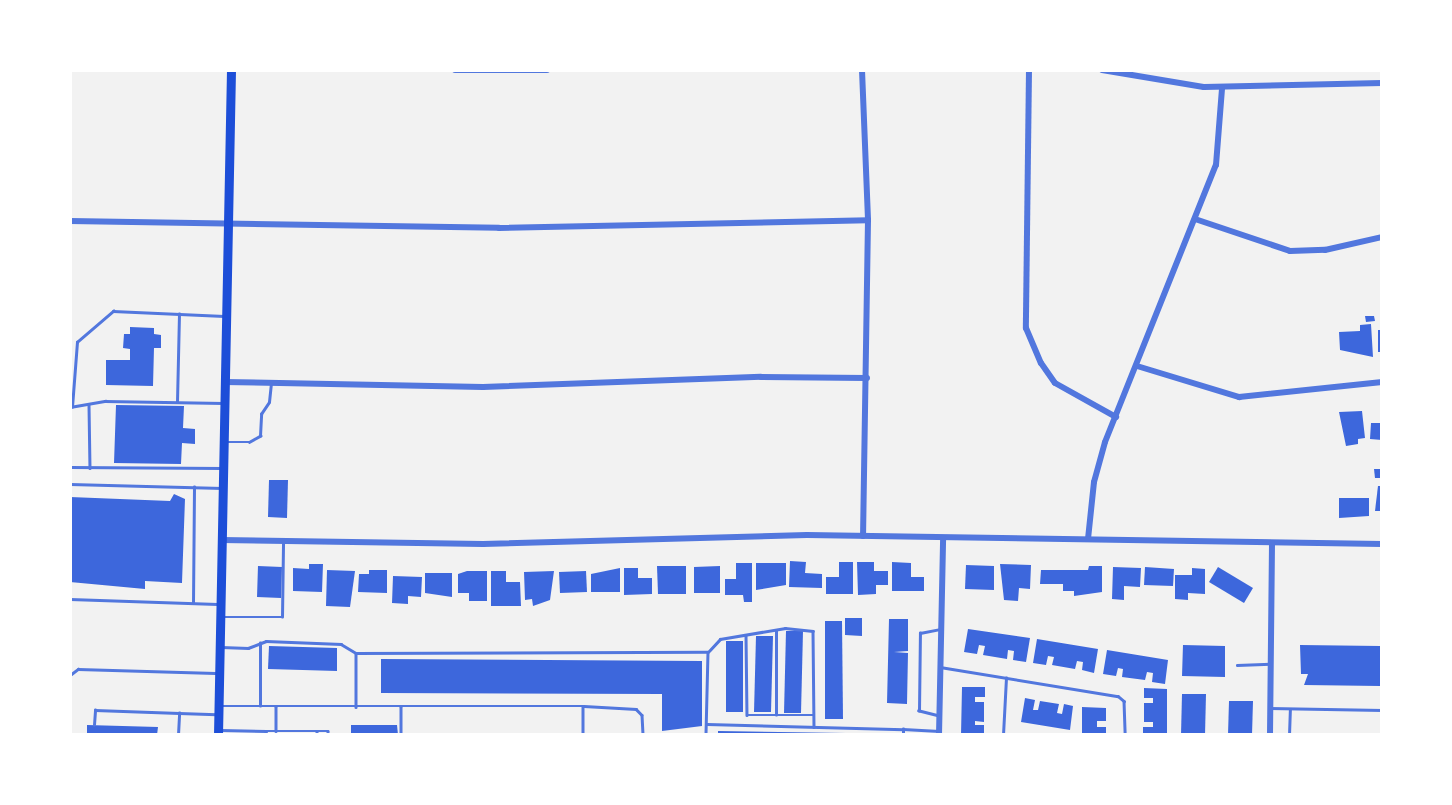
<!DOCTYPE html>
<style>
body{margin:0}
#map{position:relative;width:1452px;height:805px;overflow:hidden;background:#f2f2f2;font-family:Poppins,sans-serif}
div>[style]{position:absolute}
.building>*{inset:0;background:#3d67dc}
.service>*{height:2.5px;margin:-1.25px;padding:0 1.25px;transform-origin:1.25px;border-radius:1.25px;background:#5277de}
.minor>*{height:6px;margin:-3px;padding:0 3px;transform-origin:3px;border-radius:3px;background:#5277de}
.secondary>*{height:9px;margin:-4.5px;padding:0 4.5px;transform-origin:4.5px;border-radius:4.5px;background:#1d4ed8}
span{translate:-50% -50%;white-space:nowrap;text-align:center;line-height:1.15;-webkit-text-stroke:5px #fff;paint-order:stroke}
.frame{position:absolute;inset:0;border:72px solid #fff;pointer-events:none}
</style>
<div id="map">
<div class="building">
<i style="clip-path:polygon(1365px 316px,1374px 316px,1375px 321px,1366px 322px)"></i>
<i style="clip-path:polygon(1371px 324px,1373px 357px,1340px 350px,1339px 332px,1360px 331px,1360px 325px)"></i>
<i style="clip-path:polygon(130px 327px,154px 328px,154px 334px,161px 335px,161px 348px,154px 348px,153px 386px,106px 385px,106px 360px,130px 360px,130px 349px,123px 348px,124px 334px,130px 334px)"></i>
<i style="clip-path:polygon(1378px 330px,1382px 330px,1382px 352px,1378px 352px)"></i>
<i style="clip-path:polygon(116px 405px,184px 406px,183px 428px,195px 429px,195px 444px,182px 443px,181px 464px,114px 463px)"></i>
<i style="clip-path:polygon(1362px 411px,1365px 438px,1358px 439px,1358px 444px,1346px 446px,1339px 412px)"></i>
<i style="clip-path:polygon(1371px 423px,1382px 423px,1382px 440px,1370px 439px)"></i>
<i style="clip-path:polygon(1374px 469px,1381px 469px,1381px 478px,1375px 478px)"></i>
<i style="clip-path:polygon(269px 480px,288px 480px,287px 518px,268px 517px)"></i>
<i style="clip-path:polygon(1378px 486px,1382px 486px,1382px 511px,1375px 511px)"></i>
<i style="clip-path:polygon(174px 494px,185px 499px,182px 583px,145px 581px,145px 589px,70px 582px,70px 497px,170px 501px)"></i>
<i style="clip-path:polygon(1339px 498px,1369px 498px,1369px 516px,1339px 518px)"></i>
<i style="clip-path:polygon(790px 561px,806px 562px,805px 573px,822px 574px,822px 588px,789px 587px)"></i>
<i style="clip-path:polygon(839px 562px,853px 562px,853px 594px,826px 594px,826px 577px,839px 577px)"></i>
<i style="clip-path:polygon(857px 562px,874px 562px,874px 571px,888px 571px,888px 585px,876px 585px,876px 594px,858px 595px)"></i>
<i style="clip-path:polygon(892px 562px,911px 563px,911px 577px,924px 577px,924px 591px,892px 591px)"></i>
<i style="clip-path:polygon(736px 563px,752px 563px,752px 602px,744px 602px,743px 595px,725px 595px,725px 579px,736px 579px)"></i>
<i style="clip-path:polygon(756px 563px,786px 563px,786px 585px,756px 590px)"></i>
<i style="clip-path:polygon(309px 564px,323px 564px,322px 592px,293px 591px,293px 568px,309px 569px)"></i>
<i style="clip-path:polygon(1000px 564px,1031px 565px,1030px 589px,1019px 588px,1018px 601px,1004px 600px)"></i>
<i style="clip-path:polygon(966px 565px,994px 566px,994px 590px,965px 589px)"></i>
<i style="clip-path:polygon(258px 566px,282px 567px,281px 598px,257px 597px)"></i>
<i style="clip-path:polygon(657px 566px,686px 566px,686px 594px,658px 594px)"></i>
<i style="clip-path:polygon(720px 566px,720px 593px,694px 593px,694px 567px)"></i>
<i style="clip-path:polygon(1089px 566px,1102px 566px,1102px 592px,1074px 596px,1074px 591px,1063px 591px,1063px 584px,1040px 584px,1041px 570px,1088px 570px)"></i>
<i style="clip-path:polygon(1113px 567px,1141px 568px,1140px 587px,1124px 586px,1124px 600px,1112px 599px)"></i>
<i style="clip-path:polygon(1145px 567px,1174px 569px,1173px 586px,1144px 585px)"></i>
<i style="clip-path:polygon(1218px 567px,1253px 588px,1244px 603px,1209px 582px)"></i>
<i style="clip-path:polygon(620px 568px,620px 592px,591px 592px,591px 574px)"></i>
<i style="clip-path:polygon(624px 568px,638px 568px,638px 578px,652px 578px,652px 594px,624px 595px)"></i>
<i style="clip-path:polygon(1192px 568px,1205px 569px,1205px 594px,1188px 593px,1188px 600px,1175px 599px,1175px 575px,1192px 575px)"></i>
<i style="clip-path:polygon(327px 570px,355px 571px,350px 607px,326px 606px)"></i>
<i style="clip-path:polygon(369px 570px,387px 570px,387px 593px,358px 592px,359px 574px,369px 574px)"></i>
<i style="clip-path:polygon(467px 571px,487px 571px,487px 601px,469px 601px,469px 593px,458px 593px,458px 574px)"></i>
<i style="clip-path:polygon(491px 571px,506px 571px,506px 582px,520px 582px,521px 606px,491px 606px)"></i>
<i style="clip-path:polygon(554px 571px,550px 600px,533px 606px,532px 599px,525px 600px,524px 572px)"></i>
<i style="clip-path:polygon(586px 571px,587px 592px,560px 593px,559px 572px)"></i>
<i style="clip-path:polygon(425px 573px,452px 573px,452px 597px,425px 593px)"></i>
<i style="clip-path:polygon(393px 576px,422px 577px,421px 597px,408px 596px,408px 604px,392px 603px)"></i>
<i style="clip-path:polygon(845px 618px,862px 618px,862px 636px,845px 635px)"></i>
<i style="clip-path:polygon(889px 619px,908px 619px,908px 651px,894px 652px,908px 653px,907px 704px,887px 703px)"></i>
<i style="clip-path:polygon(825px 621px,842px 621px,843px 719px,825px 719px)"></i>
<i style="clip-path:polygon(968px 629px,1030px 638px,1026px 662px,1013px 660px,1014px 651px,1008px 650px,1007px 659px,983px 655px,985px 646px,979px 645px,977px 654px,964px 652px)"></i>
<i style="clip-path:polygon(786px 631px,803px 631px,801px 713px,784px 713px)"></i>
<i style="clip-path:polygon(756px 636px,773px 636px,771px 712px,754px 712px)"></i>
<i style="clip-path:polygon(1037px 639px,1098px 649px,1094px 673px,1082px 670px,1083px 662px,1077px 661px,1075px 669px,1052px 665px,1054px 657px,1048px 656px,1046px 665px,1033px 663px)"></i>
<i style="clip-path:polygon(726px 641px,743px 641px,743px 712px,726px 712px)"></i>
<i style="clip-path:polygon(1183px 645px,1225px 646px,1225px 677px,1182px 676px)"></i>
<i style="clip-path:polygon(1300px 645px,1380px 646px,1380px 686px,1304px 685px,1308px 674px,1301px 674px)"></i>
<i style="clip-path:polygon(269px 646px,337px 648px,337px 671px,268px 669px)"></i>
<i style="clip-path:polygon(1107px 650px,1168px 660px,1165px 684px,1152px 682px,1153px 673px,1147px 672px,1145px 680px,1122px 677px,1123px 669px,1118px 668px,1116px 676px,1103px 674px)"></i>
<i style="clip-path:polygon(381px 659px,702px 661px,702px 726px,662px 731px,662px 694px,381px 693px)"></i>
<i style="clip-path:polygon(962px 687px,985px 687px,985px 697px,975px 697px,975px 702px,984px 702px,984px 722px,975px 721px,975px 725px,984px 725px,984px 735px,961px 735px)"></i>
<i style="clip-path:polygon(1144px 688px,1167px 689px,1167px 735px,1143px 735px,1143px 727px,1153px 727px,1153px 722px,1144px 722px,1144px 703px,1153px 703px,1153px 698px,1144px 698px)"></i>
<i style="clip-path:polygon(1182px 694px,1206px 694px,1205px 735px,1181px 735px)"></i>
<i style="clip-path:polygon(1025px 698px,1035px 700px,1033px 710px,1038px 710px,1040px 701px,1059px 704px,1057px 713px,1062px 714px,1064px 704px,1073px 706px,1070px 730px,1021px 722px)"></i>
<i style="clip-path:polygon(1229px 701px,1253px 701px,1252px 735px,1228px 735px)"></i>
<i style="clip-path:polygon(1082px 707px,1106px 708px,1106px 721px,1097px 721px,1097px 727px,1106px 727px,1106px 735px,1082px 735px)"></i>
<i style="clip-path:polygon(87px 725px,158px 727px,157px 735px,87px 735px)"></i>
<i style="clip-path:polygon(351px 725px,397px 725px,398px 735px,351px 735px)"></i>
<i style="clip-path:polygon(718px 731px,846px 733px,846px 735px,718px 735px)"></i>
</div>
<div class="service">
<i style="left:177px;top:402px;width:88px;rotate:-88.7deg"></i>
<i style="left:89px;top:405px;width:63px;rotate:89.1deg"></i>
<i style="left:70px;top:407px;width:36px;rotate:-10deg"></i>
<i style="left:105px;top:401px;width:118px;rotate:1deg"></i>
<i style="left:72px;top:407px;width:65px;rotate:-85.6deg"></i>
<i style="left:77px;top:342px;width:48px;rotate:-40.7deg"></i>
<i style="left:113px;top:311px;width:111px;rotate:2.6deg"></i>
<i style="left:226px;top:442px;width:23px"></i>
<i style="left:249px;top:442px;width:13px;rotate:-29deg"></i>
<i style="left:260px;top:436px;width:22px;rotate:-87deg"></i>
<i style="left:261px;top:414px;width:14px;rotate:-56deg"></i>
<i style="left:269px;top:402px;width:19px;rotate:-84deg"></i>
<i style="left:70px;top:467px;width:152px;rotate:0.4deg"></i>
<i style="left:70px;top:484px;width:152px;rotate:1.5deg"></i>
<i style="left:70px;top:599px;width:147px;rotate:1.9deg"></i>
<i style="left:193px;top:603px;width:116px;rotate:-89.5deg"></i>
<i style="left:223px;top:617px;width:59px"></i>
<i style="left:282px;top:617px;width:74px;rotate:-89.2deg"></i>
<i style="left:746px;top:635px;width:80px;rotate:89.3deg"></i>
<i style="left:747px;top:715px;width:67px"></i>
<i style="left:221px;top:647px;width:27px;rotate:2deg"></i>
<i style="left:248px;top:648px;width:19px;rotate:-21deg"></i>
<i style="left:266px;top:641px;width:75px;rotate:2.3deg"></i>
<i style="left:341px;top:644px;width:17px;rotate:31deg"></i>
<i style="left:356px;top:653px;width:54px;rotate:90deg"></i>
<i style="left:709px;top:651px;width:16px;rotate:-47deg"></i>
<i style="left:720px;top:639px;width:66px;rotate:-9.6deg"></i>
<i style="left:785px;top:628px;width:28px;rotate:6deg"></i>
<i style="left:813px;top:631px;width:96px;rotate:89.4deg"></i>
<i style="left:356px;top:653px;width:352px;rotate:-0.2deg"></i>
<i style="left:708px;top:652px;width:83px;rotate:91.4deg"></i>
<i style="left:1237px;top:665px;width:33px;rotate:-2deg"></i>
<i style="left:940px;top:667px;width:180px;rotate:9.3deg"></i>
<i style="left:1118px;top:696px;width:8px;rotate:40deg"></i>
<i style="left:1124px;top:701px;width:34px;rotate:88deg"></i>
<i style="left:70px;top:675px;width:10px;rotate:-37deg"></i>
<i style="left:78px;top:669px;width:137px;rotate:1.7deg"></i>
<i style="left:220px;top:706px;width:363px"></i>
<i style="left:583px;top:706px;width:29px;rotate:90deg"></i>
<i style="left:260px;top:706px;width:63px;rotate:-90deg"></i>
<i style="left:584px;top:706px;width:52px;rotate:3.3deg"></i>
<i style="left:636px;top:709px;width:8px;rotate:45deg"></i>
<i style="left:642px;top:715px;width:20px;rotate:87deg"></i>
<i style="left:276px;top:707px;width:24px;rotate:90deg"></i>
<i style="left:401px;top:707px;width:28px;rotate:90deg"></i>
<i style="left:1270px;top:708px;width:112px;rotate:1deg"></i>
<i style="left:776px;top:715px;width:84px;rotate:-90deg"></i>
<i style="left:939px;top:716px;width:21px;rotate:-166deg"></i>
<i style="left:919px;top:711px;width:78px;rotate:-89.3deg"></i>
<i style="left:920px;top:633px;width:21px;rotate:-11deg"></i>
<i style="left:707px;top:724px;width:196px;rotate:1.5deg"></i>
<i style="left:94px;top:725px;width:15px;rotate:-86deg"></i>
<i style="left:95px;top:710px;width:84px;rotate:2deg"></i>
<i style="left:221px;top:730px;width:45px;rotate:1.3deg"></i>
<i style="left:266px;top:731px;width:4px;rotate:90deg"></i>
<i style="left:266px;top:731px;width:51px"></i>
<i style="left:317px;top:731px;width:4px;rotate:90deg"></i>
<i style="left:317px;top:731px;width:11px"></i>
<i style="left:328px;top:731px;width:4px;rotate:90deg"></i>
<i style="left:178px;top:735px;width:22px;rotate:-87deg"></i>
<i style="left:179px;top:713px;width:37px;rotate:2deg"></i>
<i style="left:903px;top:735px;width:6px;rotate:-90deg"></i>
<i style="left:903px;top:729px;width:36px;rotate:3deg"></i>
<i style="left:1003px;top:735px;width:57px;rotate:-87deg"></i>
<i style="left:1289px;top:735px;width:25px;rotate:-88deg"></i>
<i style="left:1381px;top:735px;width:3px;rotate:-72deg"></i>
</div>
<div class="minor">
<i style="left:455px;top:70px;width:92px"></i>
<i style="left:862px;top:70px;width:150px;rotate:87.7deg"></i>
<i style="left:868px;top:220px;width:316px;rotate:90.9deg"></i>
<i style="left:1029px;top:70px;width:258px;rotate:90.7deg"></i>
<i style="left:1026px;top:328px;width:38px;rotate:67deg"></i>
<i style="left:1041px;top:363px;width:24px;rotate:55deg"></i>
<i style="left:1055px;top:383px;width:70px;rotate:29.1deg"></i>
<i style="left:1102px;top:70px;width:103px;rotate:9.5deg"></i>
<i style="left:1204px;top:87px;width:178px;rotate:-1.3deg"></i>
<i style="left:1195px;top:219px;width:100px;rotate:18.6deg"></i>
<i style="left:1290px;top:251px;width:35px;rotate:-2deg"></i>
<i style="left:1325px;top:250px;width:58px;rotate:-12.8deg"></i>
<i style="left:70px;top:221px;width:429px;rotate:0.9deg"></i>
<i style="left:499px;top:228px;width:369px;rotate:-1.2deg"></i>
<i style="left:1137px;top:366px;width:107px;rotate:16.9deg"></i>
<i style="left:1239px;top:397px;width:144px;rotate:-6deg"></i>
<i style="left:224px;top:382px;width:259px;rotate:1.1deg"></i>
<i style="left:483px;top:387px;width:278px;rotate:-2.1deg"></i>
<i style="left:761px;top:377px;width:106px;rotate:0.5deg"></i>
<i style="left:1088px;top:539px;width:57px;rotate:-84deg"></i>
<i style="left:1094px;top:482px;width:41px;rotate:-74.6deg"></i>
<i style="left:1105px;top:442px;width:298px;rotate:-68.2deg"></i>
<i style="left:1216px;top:165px;width:77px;rotate:-85.5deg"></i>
<i style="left:221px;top:540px;width:262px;rotate:0.9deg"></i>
<i style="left:483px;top:544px;width:324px;rotate:-1.6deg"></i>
<i style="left:807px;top:535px;width:575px;rotate:0.9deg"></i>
<i style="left:939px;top:735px;width:197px;rotate:-88.8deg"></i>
<i style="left:1270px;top:735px;width:192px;rotate:-89.4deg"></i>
</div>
<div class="secondary">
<i style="left:218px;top:735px;width:665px;rotate:-88.88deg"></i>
</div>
<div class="frame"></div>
</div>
